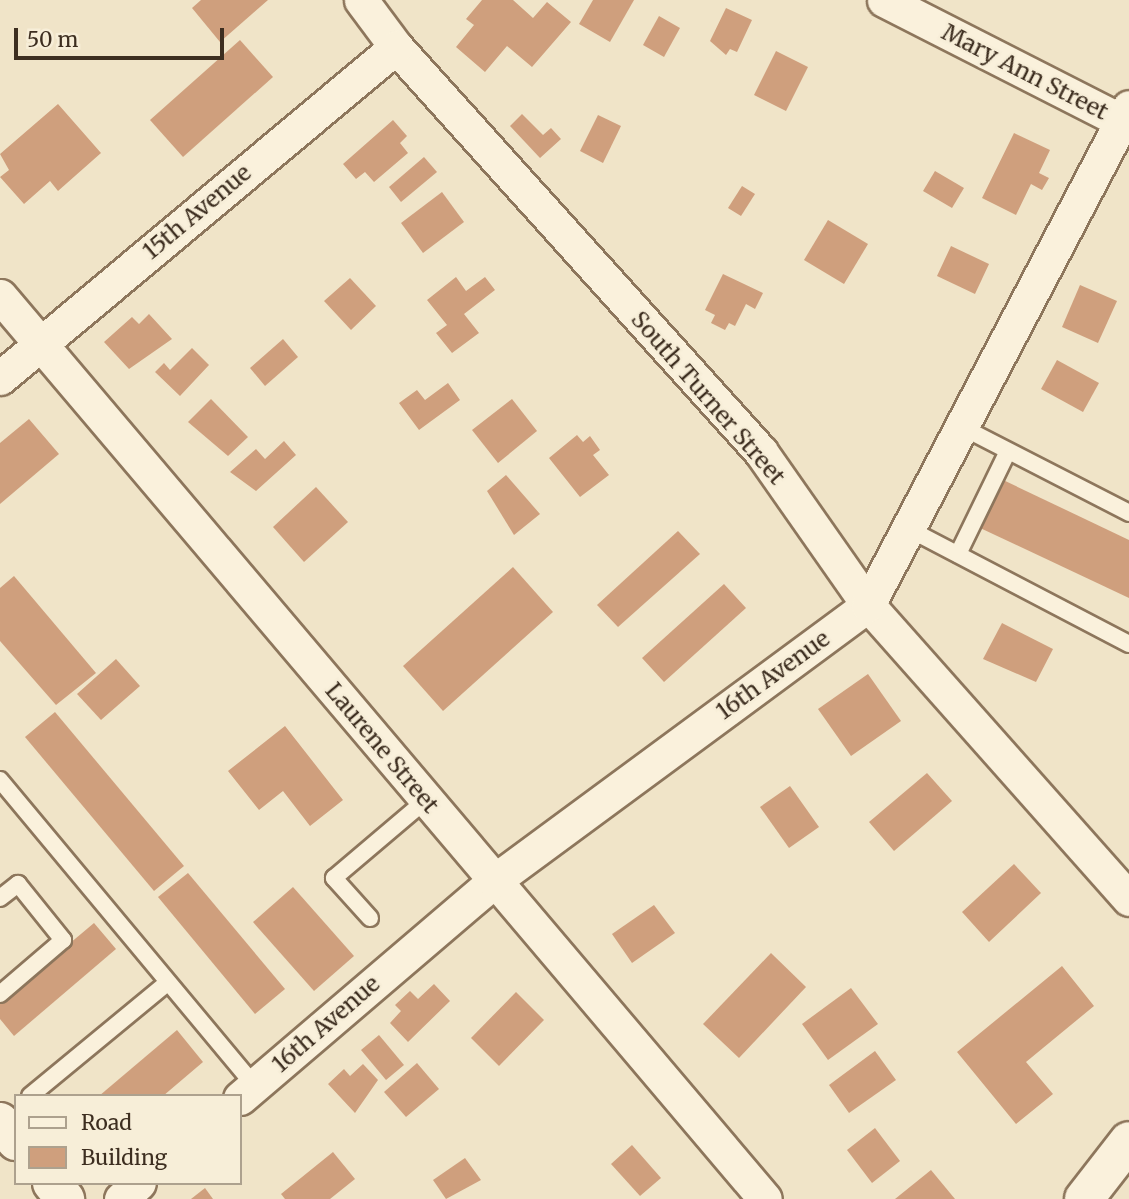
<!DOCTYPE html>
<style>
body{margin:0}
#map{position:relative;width:1129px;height:1199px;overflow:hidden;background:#f0e4c8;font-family:Merriweather,serif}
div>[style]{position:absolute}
.building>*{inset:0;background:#cf9f7d}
.roads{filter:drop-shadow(2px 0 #8d765c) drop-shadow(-2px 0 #8d765c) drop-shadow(0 2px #8d765c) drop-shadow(0 -2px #8d765c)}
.service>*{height:16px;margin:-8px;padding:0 8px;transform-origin:8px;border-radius:8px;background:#faf1dc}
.minor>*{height:33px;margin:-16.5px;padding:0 16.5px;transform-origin:16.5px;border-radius:16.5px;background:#faf1dc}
.tertiary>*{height:38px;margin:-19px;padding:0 19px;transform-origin:19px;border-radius:19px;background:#faf1dc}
span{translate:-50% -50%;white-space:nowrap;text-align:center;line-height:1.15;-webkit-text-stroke:5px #f7eed8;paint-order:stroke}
.street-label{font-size:23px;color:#3d2e20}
.legend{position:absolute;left:14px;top:1094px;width:228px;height:91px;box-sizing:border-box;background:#f7eed8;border:2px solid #ada18e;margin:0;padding:9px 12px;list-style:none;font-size:21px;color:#3d2e20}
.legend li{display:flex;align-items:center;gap:14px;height:35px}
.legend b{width:35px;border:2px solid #ada18e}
.scale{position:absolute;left:14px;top:28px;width:210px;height:32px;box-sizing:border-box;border:4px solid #3d2e20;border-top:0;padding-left:9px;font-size:21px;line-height:24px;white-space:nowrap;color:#3d2e20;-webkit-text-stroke:5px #f7eed8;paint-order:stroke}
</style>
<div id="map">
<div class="building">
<i style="clip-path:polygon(201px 0,268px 0,220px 42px,192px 8px)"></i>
<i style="clip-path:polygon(482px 0,513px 0,533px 18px,547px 2px,571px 22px,532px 67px,507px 46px,485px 72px,456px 47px,474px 25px,466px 19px)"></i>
<i style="clip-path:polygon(593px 0,634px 0,610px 42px,579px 24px)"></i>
<i style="clip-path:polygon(726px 8px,752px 20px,737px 52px,730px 49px,726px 55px,710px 41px)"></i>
<i style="clip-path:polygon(659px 16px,680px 28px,664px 57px,643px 45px)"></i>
<i style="clip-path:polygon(240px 40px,273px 77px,183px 157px,150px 120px)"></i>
<i style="clip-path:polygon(776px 51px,808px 67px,786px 111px,754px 95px)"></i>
<i style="clip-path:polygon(58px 104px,101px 153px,58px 191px,50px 181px,24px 204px,0 177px,9px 170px,0 154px)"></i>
<i style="clip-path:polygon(522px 114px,543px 135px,551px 128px,561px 139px,540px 158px,510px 126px)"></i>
<i style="clip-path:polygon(598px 115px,621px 126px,603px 163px,580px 151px)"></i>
<i style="clip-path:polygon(393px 120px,407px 136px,400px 143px,408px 153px,374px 182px,365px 172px,356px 179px,343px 164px)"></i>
<i style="clip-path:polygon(1014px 133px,1050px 150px,1039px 173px,1049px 178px,1042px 190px,1031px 184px,1016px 215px,982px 198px)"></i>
<i style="clip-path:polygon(424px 157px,437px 172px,401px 202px,389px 187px)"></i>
<i style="clip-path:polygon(935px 171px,964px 188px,952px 208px,923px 191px)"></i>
<i style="clip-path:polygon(742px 186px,755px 194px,741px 216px,728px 208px)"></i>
<i style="clip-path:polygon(442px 192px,464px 222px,423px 253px,401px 223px)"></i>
<i style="clip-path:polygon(828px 220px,868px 244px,844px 284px,804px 260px)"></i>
<i style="clip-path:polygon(951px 246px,989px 264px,975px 294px,937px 276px)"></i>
<i style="clip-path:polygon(723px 274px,763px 293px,755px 309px,746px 304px,735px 326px,729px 323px,725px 330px,711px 323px,715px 315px,705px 310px)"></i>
<i style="clip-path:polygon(456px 277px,466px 291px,485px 277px,495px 290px,464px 314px,479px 333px,452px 353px,436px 333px,447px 325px,427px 300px)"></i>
<i style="clip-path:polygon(350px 278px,376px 306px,351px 330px,324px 301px)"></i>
<i style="clip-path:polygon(1080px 285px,1117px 301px,1098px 343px,1062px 327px)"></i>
<i style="clip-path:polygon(149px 314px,172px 339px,129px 369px,104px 342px,132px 317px,139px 324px)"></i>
<i style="clip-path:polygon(283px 339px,298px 357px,265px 386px,250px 368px)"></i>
<i style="clip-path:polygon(192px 348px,209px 365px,180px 396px,155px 372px,164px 363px,170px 370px)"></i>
<i style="clip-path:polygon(1057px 360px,1099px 383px,1083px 412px,1041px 389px)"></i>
<i style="clip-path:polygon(448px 383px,460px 400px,419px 430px,399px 403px,417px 390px,425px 400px)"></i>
<i style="clip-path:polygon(211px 399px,248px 437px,228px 456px,188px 422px)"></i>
<i style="clip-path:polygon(512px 399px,537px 431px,498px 463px,472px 430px)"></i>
<i style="clip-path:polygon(29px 419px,59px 454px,0 504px,0 443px)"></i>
<i style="clip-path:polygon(577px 435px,583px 442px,590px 436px,600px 450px,593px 455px,609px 475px,580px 497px,549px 458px)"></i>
<i style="clip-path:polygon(284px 441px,296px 455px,256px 491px,230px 472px,256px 449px,265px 459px)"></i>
<i style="clip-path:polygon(506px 475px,540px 514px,514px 535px,487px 491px)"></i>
<i style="clip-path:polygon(1001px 479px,1129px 540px,1129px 598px,978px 527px)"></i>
<i style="clip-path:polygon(316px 487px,348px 522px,304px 562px,273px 527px)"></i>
<i style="clip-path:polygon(678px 531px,700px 554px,618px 627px,597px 605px)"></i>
<i style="clip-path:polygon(513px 567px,553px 612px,443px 711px,403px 666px)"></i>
<i style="clip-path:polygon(14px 576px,96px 673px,56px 705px,0 641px,0 588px)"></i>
<i style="clip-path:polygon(724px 584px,746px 608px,664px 682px,642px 658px)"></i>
<i style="clip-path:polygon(1002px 623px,1053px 649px,1036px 682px,983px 659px)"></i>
<i style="clip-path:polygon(116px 659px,140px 686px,101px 720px,77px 694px)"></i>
<i style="clip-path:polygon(868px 674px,901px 721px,851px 756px,818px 709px)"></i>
<i style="clip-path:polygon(55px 712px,184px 866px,154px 891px,25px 737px)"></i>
<i style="clip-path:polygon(285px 726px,343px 800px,310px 826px,283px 791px,259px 810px,228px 771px)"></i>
<i style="clip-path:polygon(927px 773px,952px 801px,894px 851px,869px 822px)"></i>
<i style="clip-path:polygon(790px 786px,819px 827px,789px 848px,760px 807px)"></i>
<i style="clip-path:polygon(1014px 864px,1041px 893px,989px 942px,962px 912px)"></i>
<i style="clip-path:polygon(188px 873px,285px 989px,255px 1014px,158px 897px)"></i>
<i style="clip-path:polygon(293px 887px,354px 956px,314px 991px,253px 922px)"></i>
<i style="clip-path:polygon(654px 905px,675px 933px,632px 963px,612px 934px)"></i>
<i style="clip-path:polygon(94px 923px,116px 949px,14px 1036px,0 1019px,0 1002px)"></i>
<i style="clip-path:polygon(771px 953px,806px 987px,739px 1058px,703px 1024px)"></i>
<i style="clip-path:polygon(1062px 966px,1094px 1006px,1026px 1062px,1053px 1094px,1016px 1124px,957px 1052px)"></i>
<i style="clip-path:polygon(434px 984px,450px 1001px,408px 1042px,390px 1023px,401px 1011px,395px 1005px,410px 991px,418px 999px)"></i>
<i style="clip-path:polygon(851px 988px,878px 1024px,828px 1060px,802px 1024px)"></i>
<i style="clip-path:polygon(516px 992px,544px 1020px,499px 1066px,471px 1038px)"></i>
<i style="clip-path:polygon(177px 1030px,203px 1062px,163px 1096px,99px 1096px)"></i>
<i style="clip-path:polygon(379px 1035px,404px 1065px,386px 1080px,361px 1050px)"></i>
<i style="clip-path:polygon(875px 1051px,896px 1080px,849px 1113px,829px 1085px)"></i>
<i style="clip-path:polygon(417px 1063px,439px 1089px,406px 1117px,384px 1092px)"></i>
<i style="clip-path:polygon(363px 1064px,378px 1080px,355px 1113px,328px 1084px,344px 1069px,350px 1076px)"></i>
<i style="clip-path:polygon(875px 1128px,900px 1161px,872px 1183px,847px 1150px)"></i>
<i style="clip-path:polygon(632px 1145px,661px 1178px,640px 1196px,611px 1164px)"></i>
<i style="clip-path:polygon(333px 1152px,355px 1179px,330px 1199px,285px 1199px,281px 1194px)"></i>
<i style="clip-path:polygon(465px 1158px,481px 1180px,446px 1199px,433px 1180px)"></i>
<i style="clip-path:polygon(931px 1170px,955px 1199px,895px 1199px)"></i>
<i style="clip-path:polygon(205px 1188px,213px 1199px,191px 1199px)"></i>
</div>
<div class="roads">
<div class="service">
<i style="left:962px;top:427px;width:188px;rotate:27.2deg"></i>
<i style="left:909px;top:529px;width:248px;rotate:27.6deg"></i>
<i style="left:958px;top:554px;width:114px;rotate:-64.1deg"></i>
<i style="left:0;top:780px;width:398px;rotate:50.2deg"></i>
<i style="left:0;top:898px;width:23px;rotate:-38deg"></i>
<i style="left:18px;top:884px;width:72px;rotate:51.2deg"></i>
<i style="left:63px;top:940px;width:83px;rotate:139.4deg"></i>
<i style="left:370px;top:918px;width:54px;rotate:-132deg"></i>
<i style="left:334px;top:878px;width:121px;rotate:-40.3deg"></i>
<i style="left:30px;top:1096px;width:178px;rotate:-39.5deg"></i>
</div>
<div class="minor">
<i style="left:361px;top:0;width:59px;rotate:53.3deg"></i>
<i style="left:396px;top:47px;width:545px;rotate:47.97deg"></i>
<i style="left:761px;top:452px;width:187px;rotate:55deg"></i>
<i style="left:868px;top:605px;width:393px;rotate:48.4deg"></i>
<i style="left:884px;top:0;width:275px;rotate:27deg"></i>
<i style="left:0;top:296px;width:1183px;rotate:49.73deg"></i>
<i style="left:0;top:378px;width:516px;rotate:-39.89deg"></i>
<i style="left:240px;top:1098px;width:334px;rotate:-40.5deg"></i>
<i style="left:494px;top:881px;width:465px;rotate:-36.4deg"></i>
<i style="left:868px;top:605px;width:562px;rotate:-62.34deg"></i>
<i style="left:121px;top:1199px;width:24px;rotate:-42deg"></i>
</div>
<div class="tertiary">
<i style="left:0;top:1122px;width:25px;rotate:50deg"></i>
<i style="left:52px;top:1183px;width:21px;rotate:51deg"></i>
<i style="left:1084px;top:1199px;width:73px;rotate:-52.2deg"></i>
</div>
</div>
<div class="street-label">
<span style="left:1025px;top:72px;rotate:27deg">Mary Ann Street</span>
<span style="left:197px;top:212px;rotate:-40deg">15th Avenue</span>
<span style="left:708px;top:398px;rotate:49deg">South Turner Street</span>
<span style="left:773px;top:675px;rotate:-36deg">16th Avenue</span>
<span style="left:382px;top:748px;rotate:50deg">Laurene Street</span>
<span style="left:326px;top:1024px;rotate:-41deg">16th Avenue</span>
</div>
<ul class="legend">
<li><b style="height:9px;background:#faf1dc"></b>Road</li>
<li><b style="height:19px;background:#cf9f7d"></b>Building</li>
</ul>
<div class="scale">50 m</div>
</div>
